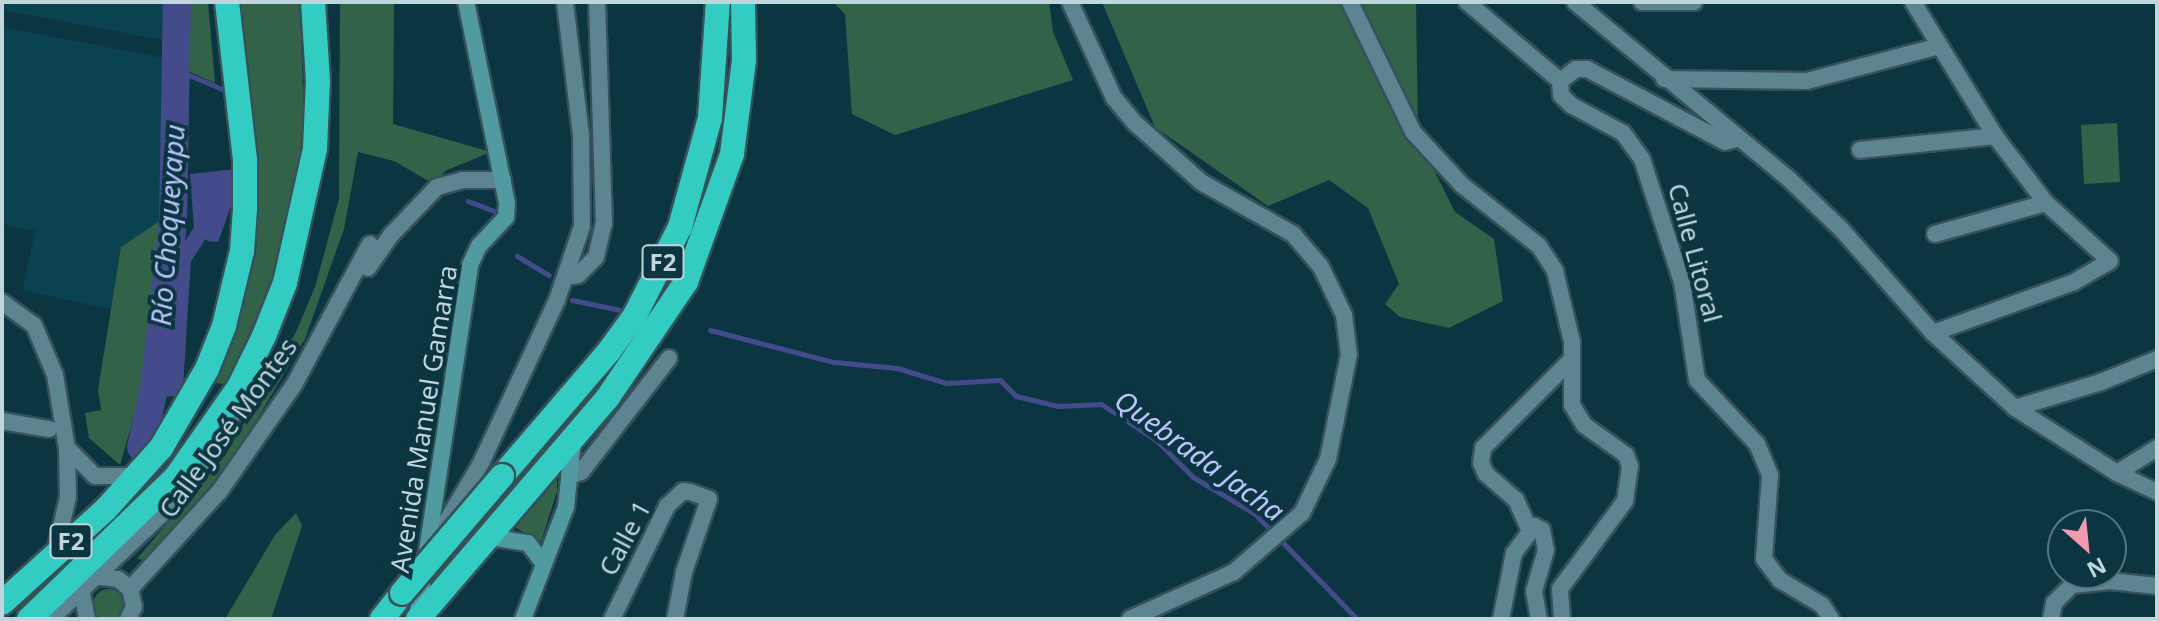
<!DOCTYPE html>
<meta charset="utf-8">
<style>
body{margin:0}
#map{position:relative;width:2159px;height:621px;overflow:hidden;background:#0b3641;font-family:"Noto Sans",sans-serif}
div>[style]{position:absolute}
.built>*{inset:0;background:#094350}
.green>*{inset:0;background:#326349}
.round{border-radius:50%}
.water>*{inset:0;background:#444b8b}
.stream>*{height:5px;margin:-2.5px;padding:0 2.5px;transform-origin:2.5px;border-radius:2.5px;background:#444b8b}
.canal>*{height:16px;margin:-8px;padding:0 8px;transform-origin:8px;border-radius:8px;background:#444b8b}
.river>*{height:28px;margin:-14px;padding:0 14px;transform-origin:14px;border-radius:14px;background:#444b8b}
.roads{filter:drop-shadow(2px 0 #365158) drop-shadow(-2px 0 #365158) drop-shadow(0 2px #365158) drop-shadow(0 -2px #365158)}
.minor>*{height:16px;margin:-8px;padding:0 8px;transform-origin:8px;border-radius:8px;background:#5c8591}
.tertiary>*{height:16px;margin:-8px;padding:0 8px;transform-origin:8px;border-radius:8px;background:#5c8591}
.secondary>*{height:16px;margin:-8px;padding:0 8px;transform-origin:8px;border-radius:8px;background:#509aa0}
.motorway>*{height:24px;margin:-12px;padding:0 12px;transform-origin:12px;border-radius:12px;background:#33ccc2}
.bridges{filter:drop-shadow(2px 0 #365158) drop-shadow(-2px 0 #365158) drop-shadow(0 2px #365158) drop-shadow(0 -2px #365158)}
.motorway-bridge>*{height:24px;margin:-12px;padding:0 12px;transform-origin:12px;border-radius:12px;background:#33ccc2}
span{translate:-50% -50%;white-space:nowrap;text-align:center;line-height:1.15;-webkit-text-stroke:8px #0b3641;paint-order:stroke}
.shield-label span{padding:2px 6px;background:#0b3641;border:2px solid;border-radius:6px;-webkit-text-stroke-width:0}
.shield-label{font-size:24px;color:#c1d6dc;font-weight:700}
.street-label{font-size:26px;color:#c1d6dc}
.water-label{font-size:28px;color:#bac4fd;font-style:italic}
.frame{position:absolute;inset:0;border:4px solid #c1d6dc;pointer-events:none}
.north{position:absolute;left:2047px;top:509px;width:80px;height:80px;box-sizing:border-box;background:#0b3641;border:2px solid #54767f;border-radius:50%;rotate:153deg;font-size:22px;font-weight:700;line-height:32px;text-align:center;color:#c1d6dc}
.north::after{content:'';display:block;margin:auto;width:28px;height:36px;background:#f29aaf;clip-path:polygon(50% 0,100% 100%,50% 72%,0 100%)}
</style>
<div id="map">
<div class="built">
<i style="clip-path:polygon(2px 2px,165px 2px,164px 40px,2px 10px)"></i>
<i style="clip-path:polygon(2px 27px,163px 58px,164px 218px,121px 247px,111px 309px,23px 290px,35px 231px,2px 224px)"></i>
</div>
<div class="green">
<i style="clip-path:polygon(174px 2px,208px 2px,215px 83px,172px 64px)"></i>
<i style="clip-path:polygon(241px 2px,300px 2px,304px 123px,292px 210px,268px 293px,225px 384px,216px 383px,252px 271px,258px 187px)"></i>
<i style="clip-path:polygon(340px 2px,394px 2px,393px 124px,491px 152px,447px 170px,432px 183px,394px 161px,358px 152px,344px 229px,305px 339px,221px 479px,146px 560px,137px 559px,226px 454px,296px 332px,315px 287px,339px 199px)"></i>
<i style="clip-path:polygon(833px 2px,1049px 2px,1053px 32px,1073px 80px,895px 135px,852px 114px,845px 14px)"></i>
<i style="clip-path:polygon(1102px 2px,1416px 2px,1418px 138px,1455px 212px,1494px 239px,1503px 301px,1449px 328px,1400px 317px,1385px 304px,1399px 284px,1368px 208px,1329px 180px,1268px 206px,1155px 127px)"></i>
<i style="clip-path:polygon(2117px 123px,2120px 182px,2084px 184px,2081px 125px)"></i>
<i style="clip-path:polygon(164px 218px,145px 377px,120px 465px,89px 438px,85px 413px,101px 410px,98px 390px,121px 247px)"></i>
<i style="clip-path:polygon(557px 477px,557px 491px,541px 542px,515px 527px)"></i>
<i style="clip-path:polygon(296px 513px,302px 526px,271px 619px,225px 619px,275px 535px)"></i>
<i class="round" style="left:93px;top:589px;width:32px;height:32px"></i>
</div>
<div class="water">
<i style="clip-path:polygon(236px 169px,235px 195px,218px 242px,208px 241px,194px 229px,190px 174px)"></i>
</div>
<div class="stream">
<i style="left:177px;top:70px;width:56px;rotate:22.9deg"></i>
<i style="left:468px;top:201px;width:30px;rotate:21deg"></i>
<i style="left:496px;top:212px;width:7px;rotate:74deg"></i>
<i style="left:517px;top:256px;width:37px;rotate:31deg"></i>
<i style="left:572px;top:300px;width:49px;rotate:11.8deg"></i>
<i style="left:710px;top:330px;width:128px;rotate:14.5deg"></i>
<i style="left:834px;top:362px;width:63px;rotate:5.4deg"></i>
<i style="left:897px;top:368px;width:51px;rotate:17deg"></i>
<i style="left:946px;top:383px;width:54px;rotate:-3.2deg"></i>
<i style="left:1000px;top:380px;width:23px;rotate:45deg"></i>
<i style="left:1016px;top:396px;width:43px;rotate:13.4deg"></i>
<i style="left:1058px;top:406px;width:43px;rotate:-2.7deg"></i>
<i style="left:1101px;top:404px;width:66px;rotate:33.2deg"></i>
<i style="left:1156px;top:440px;width:52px;rotate:45deg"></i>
<i style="left:1193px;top:477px;width:72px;rotate:30.8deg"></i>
<i style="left:1255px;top:514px;width:146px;rotate:45.8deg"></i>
</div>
<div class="canal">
<i style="left:154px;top:389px;width:21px;rotate:-3deg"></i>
<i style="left:175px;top:388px;width:129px;rotate:-86.5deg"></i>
<i style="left:183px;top:259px;width:30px;rotate:-57deg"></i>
</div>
<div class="river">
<i style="left:141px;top:447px;width:59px;rotate:-77.4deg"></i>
<i style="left:154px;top:389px;width:167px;rotate:-83.5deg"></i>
<i style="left:173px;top:223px;width:221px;rotate:-89deg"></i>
</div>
<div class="roads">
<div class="minor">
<i style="left:1350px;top:2px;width:144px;rotate:64.1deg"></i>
<i style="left:1413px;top:132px;width:72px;rotate:47.2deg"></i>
<i style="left:1462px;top:185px;width:98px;rotate:38.4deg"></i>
<i style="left:1539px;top:246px;width:30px;rotate:57deg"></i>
<i style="left:1555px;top:271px;width:73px;rotate:76.5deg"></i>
<i style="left:1572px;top:342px;width:63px;rotate:90deg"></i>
<i style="left:1572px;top:405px;width:23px;rotate:59deg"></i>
<i style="left:1584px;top:425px;width:52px;rotate:35.5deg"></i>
<i style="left:1626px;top:455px;width:12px;rotate:70deg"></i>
<i style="left:1630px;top:466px;width:35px;rotate:98deg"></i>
<i style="left:1625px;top:501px;width:109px;rotate:126.5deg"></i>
<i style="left:1560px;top:589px;width:30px;rotate:86deg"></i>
<i style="left:1467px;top:2px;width:122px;rotate:40.3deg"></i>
<i style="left:1575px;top:2px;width:279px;rotate:39.6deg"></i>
<i style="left:1790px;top:180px;width:71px;rotate:43.9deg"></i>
<i style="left:1841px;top:229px;width:139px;rotate:48.5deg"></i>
<i style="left:1933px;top:333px;width:111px;rotate:42.4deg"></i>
<i style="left:2015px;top:408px;width:90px;rotate:-16.8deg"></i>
<i style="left:2101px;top:382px;width:61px;rotate:-22.3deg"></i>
<i style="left:1642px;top:2px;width:52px"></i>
<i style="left:1913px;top:2px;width:157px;rotate:58.5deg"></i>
<i style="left:1995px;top:136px;width:84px;rotate:52.7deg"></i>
<i style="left:2046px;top:203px;width:86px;rotate:42.2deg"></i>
<i style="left:2110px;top:261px;width:42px;rotate:149.7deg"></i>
<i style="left:2074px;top:282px;width:150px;rotate:160.1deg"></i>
<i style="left:1664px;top:79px;width:143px;rotate:0.8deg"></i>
<i style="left:1807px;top:81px;width:133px;rotate:-14.8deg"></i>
<i style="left:1736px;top:139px;width:11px;rotate:165deg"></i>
<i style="left:1725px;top:142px;width:156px;rotate:-152.1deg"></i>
<i style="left:1587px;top:69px;width:11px;rotate:180deg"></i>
<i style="left:1576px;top:69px;width:20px;rotate:143deg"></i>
<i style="left:1560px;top:81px;width:14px;rotate:86deg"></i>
<i style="left:1561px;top:95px;width:14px;rotate:45deg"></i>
<i style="left:1571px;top:105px;width:59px;rotate:28.3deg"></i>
<i style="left:1623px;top:133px;width:32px;rotate:54deg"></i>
<i style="left:1642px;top:159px;width:129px;rotate:72deg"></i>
<i style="left:1682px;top:282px;width:99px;rotate:81.3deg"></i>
<i style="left:1697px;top:380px;width:88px;rotate:46.8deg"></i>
<i style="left:1757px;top:444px;width:34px;rotate:67deg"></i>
<i style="left:1770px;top:475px;width:84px;rotate:94.1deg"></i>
<i style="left:1764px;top:559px;width:26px;rotate:53deg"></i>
<i style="left:1780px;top:580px;width:49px;rotate:30.8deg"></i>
<i style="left:1822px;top:605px;width:17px;rotate:57deg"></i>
<i style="left:1860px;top:150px;width:136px;rotate:-5.9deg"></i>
<i style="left:1935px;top:234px;width:115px;rotate:-15.6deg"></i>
<i style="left:368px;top:268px;width:40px;rotate:-55.1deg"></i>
<i style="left:391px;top:235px;width:66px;rotate:-46.2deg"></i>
<i style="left:437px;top:187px;width:27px;rotate:-15deg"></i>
<i style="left:463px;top:180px;width:40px"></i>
<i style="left:566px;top:277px;width:12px;rotate:-9deg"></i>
<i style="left:578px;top:275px;width:25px;rotate:-45deg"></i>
<i style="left:596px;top:257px;width:35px;rotate:-77deg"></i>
<i style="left:604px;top:223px;width:221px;rotate:-91.8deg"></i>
<i style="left:2015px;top:408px;width:121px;rotate:32.5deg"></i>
<i style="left:2117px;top:473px;width:47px;rotate:-32deg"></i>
<i style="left:2px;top:421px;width:48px;rotate:9.7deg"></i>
<i style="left:2117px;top:473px;width:44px;rotate:25.4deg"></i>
<i style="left:569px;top:476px;width:13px;rotate:-18deg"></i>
<i style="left:581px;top:472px;width:144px;rotate:-52.3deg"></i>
<i style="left:1529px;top:529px;width:32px;rotate:-114deg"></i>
<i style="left:1516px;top:500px;width:40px;rotate:-139deg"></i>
<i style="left:1486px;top:474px;width:12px;rotate:-114deg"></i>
<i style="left:1481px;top:463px;width:15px;rotate:-82deg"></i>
<i style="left:1483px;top:448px;width:126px;rotate:-45deg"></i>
<i style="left:441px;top:531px;width:79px;rotate:-59.5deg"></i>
<i style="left:481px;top:463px;width:180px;rotate:-65deg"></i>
<i style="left:557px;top:300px;width:78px;rotate:-71.3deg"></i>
<i style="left:582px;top:226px;width:91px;rotate:-90.6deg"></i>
<i style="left:581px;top:135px;width:134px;rotate:-96.9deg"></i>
<i style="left:101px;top:577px;width:17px;rotate:7deg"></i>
<i style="left:118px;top:579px;width:16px;rotate:40deg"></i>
<i style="left:130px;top:589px;width:18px;rotate:77deg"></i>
<i style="left:134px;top:607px;width:13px;rotate:117deg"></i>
<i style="left:130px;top:589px;width:132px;rotate:-47.5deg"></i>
<i style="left:219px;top:492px;width:131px;rotate:-55deg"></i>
<i style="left:294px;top:385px;width:160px;rotate:-61.7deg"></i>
<i style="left:82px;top:593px;width:26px;rotate:79deg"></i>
<i style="left:612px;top:619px;width:126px;rotate:-64deg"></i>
<i style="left:667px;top:506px;width:22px;rotate:-43deg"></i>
<i style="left:683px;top:491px;width:7px;rotate:8deg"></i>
<i style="left:690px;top:492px;width:20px;rotate:20deg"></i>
<i style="left:709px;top:499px;width:77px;rotate:108.9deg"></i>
<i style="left:684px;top:572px;width:48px;rotate:100.8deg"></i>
<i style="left:1501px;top:619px;width:67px;rotate:-78.9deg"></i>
<i style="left:1514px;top:553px;width:34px;rotate:-53deg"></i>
<i style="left:1534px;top:526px;width:9px;rotate:27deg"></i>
<i style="left:1542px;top:530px;width:20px;rotate:79deg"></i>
<i style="left:1546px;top:550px;width:43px;rotate:106.3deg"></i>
<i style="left:1534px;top:591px;width:28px;rotate:80deg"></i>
<i style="left:2051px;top:619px;width:16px;rotate:-79deg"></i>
<i style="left:2054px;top:603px;width:25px;rotate:-45deg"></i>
<i style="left:2072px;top:585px;width:38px;rotate:-6deg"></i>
<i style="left:2110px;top:581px;width:47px;rotate:6.1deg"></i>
</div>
<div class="tertiary">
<i style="left:1070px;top:2px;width:106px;rotate:65.4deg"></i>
<i style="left:1114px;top:98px;width:33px;rotate:50deg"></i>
<i style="left:1135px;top:123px;width:89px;rotate:41.8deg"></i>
<i style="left:1201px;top:182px;width:106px;rotate:29.5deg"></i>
<i style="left:1293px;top:234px;width:43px;rotate:49.7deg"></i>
<i style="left:1321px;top:267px;width:53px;rotate:64.4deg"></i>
<i style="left:1344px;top:315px;width:39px;rotate:83deg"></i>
<i style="left:1349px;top:354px;width:107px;rotate:101.3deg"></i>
<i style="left:1328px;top:459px;width:60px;rotate:115.7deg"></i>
<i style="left:1302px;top:513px;width:90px;rotate:139.1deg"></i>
<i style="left:1234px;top:572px;width:114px;rotate:155.7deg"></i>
<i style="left:2px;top:302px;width:39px;rotate:36deg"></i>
<i style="left:34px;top:325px;width:54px;rotate:67.2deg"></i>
<i style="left:55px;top:375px;width:74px;rotate:80.7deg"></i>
<i style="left:67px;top:448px;width:49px;rotate:88.8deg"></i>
<i style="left:68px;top:497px;width:57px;rotate:103.1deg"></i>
<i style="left:67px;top:448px;width:40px;rotate:45deg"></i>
<i style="left:95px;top:476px;width:42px"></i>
<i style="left:51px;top:619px;width:175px;rotate:-43.4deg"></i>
<i style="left:178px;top:499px;width:82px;rotate:-54.4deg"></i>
<i style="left:226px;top:432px;width:33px;rotate:-70deg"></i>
</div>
<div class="secondary">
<i style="left:489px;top:537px;width:39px;rotate:9deg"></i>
<i style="left:528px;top:543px;width:26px;rotate:53deg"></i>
<i style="left:417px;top:617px;width:356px;rotate:-81.4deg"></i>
<i style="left:470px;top:265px;width:21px;rotate:-65deg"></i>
<i style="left:479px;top:246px;width:40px;rotate:-47deg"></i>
<i style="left:506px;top:217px;width:14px;rotate:-86deg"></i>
<i style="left:507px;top:203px;width:205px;rotate:-101.5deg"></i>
<i style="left:523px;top:619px;width:120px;rotate:-69deg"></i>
<i style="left:566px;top:507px;width:66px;rotate:-83.9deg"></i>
</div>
<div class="motorway">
<i style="left:502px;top:476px;width:165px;rotate:-49.4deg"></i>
<i style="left:609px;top:351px;width:42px;rotate:-53.7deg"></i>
<i style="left:634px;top:317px;width:101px;rotate:-62.9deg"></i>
<i style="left:680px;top:227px;width:113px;rotate:-74.6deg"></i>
<i style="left:710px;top:118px;width:116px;rotate:-86.1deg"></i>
<i style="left:2px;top:603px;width:140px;rotate:-42.1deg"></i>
<i style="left:106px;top:509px;width:82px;rotate:-48deg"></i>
<i style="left:161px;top:448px;width:91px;rotate:-59.8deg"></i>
<i style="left:207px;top:369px;width:46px;rotate:-68.4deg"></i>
<i style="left:224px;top:326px;width:77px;rotate:-76.5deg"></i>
<i style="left:242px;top:251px;width:42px;rotate:-85.9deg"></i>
<i style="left:245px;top:209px;width:49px;rotate:-90deg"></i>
<i style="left:245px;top:160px;width:159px;rotate:-96.5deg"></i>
<i style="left:29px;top:619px;width:204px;rotate:-44deg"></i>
<i style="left:176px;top:477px;width:110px;rotate:-55deg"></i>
<i style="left:239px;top:387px;width:57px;rotate:-63.9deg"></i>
<i style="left:264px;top:336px;width:57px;rotate:-68.4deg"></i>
<i style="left:285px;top:283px;width:137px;rotate:-77.4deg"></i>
<i style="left:315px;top:149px;width:68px;rotate:-87.5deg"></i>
<i style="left:318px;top:81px;width:79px;rotate:-93.6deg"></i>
<i style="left:382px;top:619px;width:33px;rotate:-52deg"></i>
<i style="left:418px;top:619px;width:292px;rotate:-49.4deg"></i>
<i style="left:608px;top:397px;width:139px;rotate:-55.9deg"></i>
<i style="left:686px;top:282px;width:136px;rotate:-70.2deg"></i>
<i style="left:732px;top:154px;width:95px;rotate:-82.7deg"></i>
<i style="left:744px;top:60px;width:58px;rotate:-91deg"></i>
</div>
</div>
<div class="bridges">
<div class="motorway-bridge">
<i style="left:402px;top:593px;width:154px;rotate:-49.5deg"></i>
</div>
</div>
<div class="shield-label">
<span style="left:663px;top:262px">F2</span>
<span style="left:71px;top:541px">F2</span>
</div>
<div class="street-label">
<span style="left:1695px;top:253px;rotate:75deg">Calle Litoral</span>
<span style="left:424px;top:419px;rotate:-81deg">Avenida Manuel Gamarra</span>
<span style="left:228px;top:428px;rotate:-54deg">Calle José Montes</span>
<span style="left:625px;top:538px;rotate:-62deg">Calle 1</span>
</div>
<div class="water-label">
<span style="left:167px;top:225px;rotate:-86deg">Río Choqueyapu</span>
<span style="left:1200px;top:455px;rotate:36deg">Quebrada Jacha</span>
</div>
<div class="frame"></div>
<div class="north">N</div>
</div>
